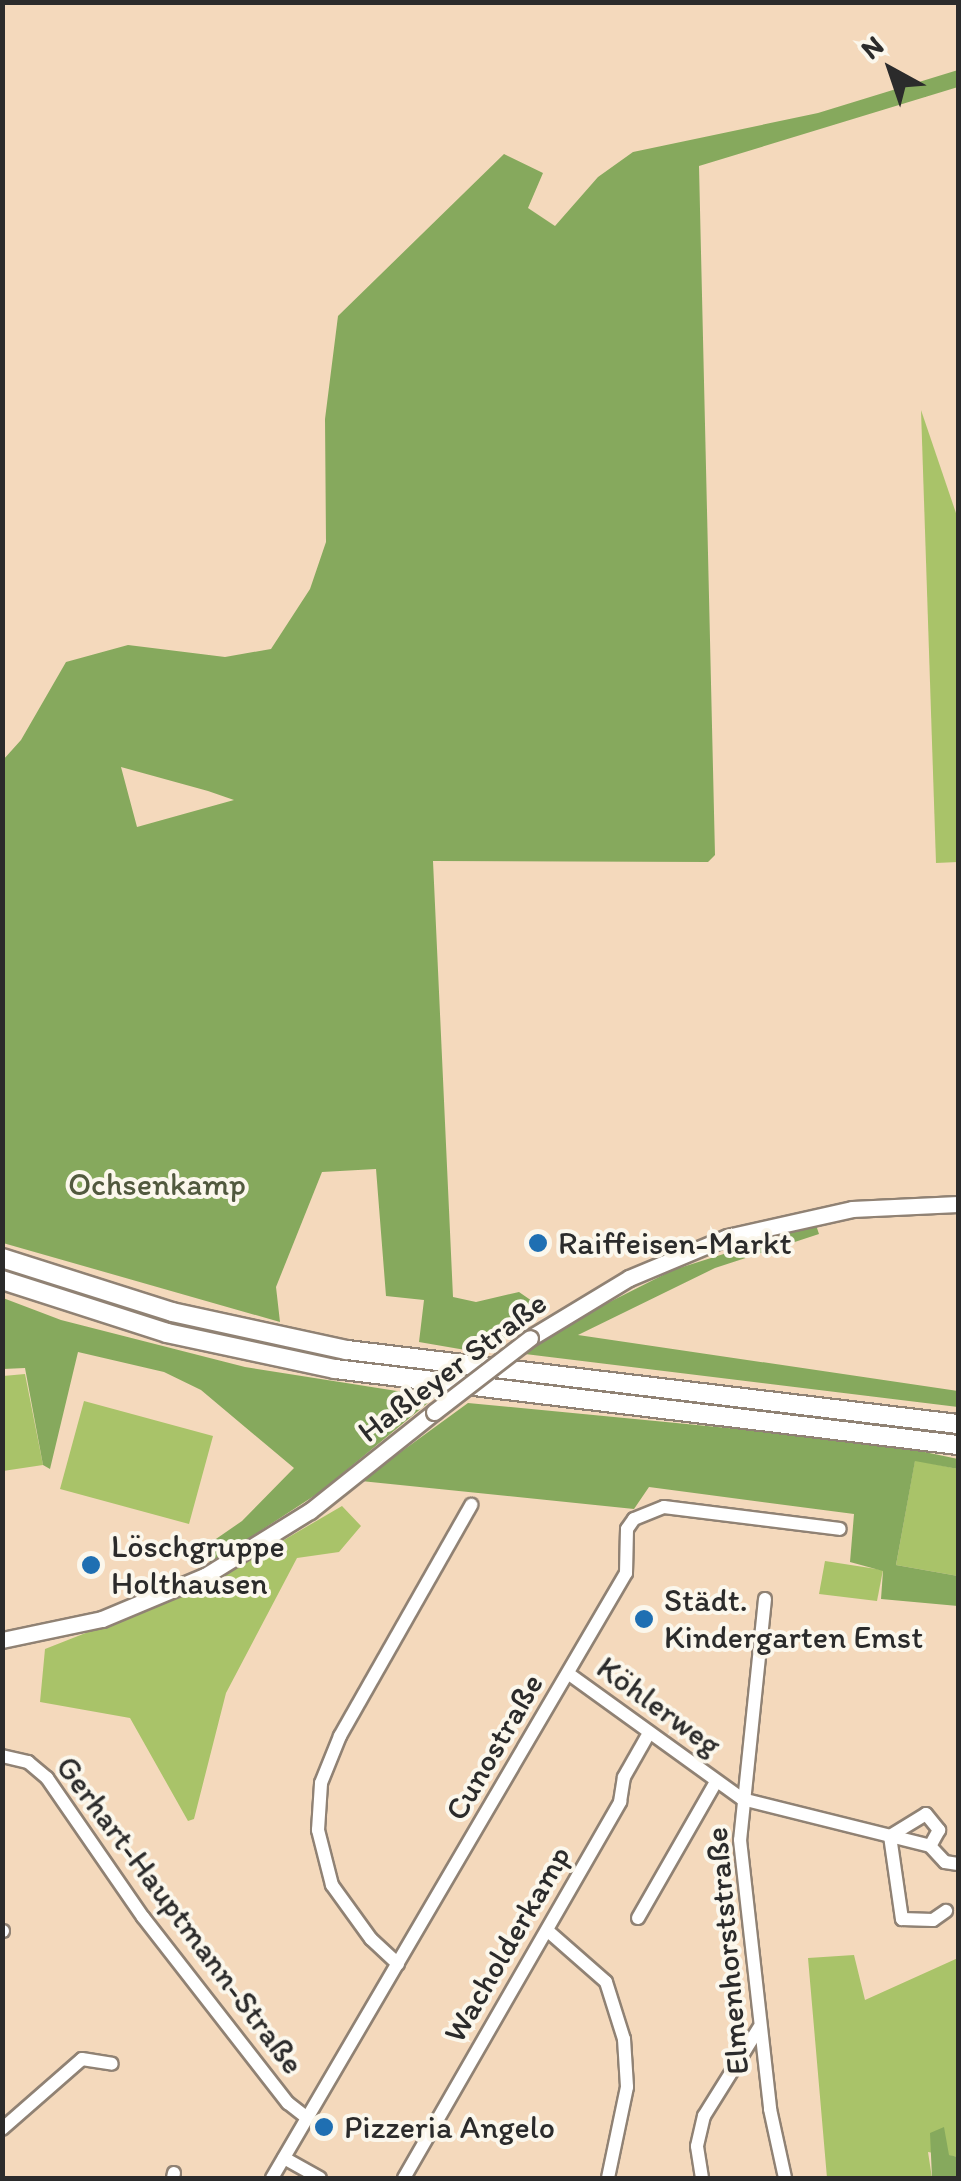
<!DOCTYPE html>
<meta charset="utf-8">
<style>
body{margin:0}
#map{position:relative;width:961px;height:2181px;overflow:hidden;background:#f4d9bc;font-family:Itim,sans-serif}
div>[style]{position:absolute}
.green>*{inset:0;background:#a9c369}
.forest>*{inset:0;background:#86a95d}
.roads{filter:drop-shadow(2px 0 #908274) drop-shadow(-2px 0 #908274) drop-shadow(0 2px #908274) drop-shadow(0 -2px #908274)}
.minor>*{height:12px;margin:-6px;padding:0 6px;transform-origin:6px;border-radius:6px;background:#fff}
.major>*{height:15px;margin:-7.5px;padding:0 7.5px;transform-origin:7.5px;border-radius:7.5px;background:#fff}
.highway>*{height:18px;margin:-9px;padding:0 9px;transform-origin:9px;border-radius:9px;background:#fff}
.bridges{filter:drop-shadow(2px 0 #908274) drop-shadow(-2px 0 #908274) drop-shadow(0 2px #908274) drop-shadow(0 -2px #908274)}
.major-bridge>*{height:15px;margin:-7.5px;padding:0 7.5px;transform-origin:7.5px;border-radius:7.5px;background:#fff}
.dots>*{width:28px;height:28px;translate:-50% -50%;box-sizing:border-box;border:5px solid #fbf7ec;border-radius:50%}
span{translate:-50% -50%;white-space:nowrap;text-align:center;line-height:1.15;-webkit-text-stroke:8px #fbf7ec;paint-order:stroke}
.park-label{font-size:32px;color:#51593e}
.poi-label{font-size:32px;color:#2b2b2b}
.left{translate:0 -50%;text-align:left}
.street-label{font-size:32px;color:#2b2b2b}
.frame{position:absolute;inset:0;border:5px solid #2b2b2b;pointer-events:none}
.north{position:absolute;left:841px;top:20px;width:100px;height:100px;-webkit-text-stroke:8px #fbf7ec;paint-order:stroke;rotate:320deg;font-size:28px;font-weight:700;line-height:40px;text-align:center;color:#2b2b2b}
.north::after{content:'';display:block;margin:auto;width:35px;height:45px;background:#2b2b2b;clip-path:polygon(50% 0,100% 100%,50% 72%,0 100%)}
</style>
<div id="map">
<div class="green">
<i style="clip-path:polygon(921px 410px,958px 519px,958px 862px,936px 863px)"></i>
<i style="clip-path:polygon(25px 1374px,43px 1465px,3px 1471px,3px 1376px)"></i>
<i style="clip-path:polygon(84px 1401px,213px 1436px,189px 1524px,60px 1489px)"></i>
<i style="clip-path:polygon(915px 1460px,958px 1469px,958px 1576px,896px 1565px)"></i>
<i style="clip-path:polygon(342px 1506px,361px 1526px,339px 1552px,297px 1558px,226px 1693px,194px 1819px,188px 1821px,130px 1718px,40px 1702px,45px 1649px,205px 1586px)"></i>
<i style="clip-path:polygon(825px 1561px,883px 1570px,877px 1601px,819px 1594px)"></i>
<i style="clip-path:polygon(854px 1955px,865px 2000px,958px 1958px,958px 2157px,928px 2152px,932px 2178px,827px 2178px,808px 1958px)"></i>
</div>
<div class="forest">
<i style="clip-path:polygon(evenodd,958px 70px,958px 87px,699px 166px,715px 855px,708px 862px,433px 861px,453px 1297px,476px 1302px,519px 1292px,545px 1310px,483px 1353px,419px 1342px,424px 1300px,386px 1296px,376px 1169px,322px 1172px,276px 1287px,280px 1322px,3px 1243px,3px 760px,21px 740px,66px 662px,128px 645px,225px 657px,271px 649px,310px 589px,326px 542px,325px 419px,338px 316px,504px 154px,543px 173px,528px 208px,555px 226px,598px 177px,633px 152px,818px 113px,958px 70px,121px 767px,208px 791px,234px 800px,137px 827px,121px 767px)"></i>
<i style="clip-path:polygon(816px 1225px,819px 1234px,715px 1268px,578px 1335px,958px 1391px,958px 1407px,525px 1354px,568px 1323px,673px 1270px)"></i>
<i style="clip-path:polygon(3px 1298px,61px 1320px,245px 1367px,435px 1397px,320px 1492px,211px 1563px,200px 1550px,242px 1521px,294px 1468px,201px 1390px,164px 1372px,78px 1352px,50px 1469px,43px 1465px,25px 1368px,3px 1369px)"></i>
<i style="clip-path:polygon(468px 1403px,882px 1443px,958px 1459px,958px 1469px,915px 1461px,896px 1565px,958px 1576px,958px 1606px,881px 1599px,883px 1571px,850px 1562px,854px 1514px,649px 1487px,634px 1509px,361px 1481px)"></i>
<i style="clip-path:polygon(944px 2127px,949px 2155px,958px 2157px,958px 2178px,932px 2178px,930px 2133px)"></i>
</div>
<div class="roads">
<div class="minor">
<i style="left:765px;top:1599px;width:242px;rotate:95.9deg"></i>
<i style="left:740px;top:1840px;width:271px;rotate:83.6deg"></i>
<i style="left:770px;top:2109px;width:71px;rotate:77.7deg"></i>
<i style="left:569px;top:1674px;width:213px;rotate:35.8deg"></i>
<i style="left:742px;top:1799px;width:194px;rotate:14deg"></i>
<i style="left:930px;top:1846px;width:22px;rotate:47deg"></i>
<i style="left:945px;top:1862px;width:13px;rotate:9deg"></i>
<i style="left:2px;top:1756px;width:27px;rotate:13deg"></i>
<i style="left:28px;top:1762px;width:25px;rotate:40deg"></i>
<i style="left:47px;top:1778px;width:169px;rotate:55.4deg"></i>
<i style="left:143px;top:1917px;width:236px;rotate:52.1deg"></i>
<i style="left:288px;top:2103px;width:24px;rotate:38deg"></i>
<i style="left:890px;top:1836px;width:84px;rotate:81.8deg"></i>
<i style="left:902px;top:1919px;width:31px;rotate:2deg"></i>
<i style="left:933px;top:1920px;width:16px;rotate:-35deg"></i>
<i style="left:890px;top:1836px;width:42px;rotate:-31.4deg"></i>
<i style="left:926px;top:1814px;width:21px;rotate:51deg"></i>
<i style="left:939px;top:1830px;width:18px;rotate:119deg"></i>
<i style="left:638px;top:1918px;width:157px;rotate:-60.2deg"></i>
<i style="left:2px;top:1931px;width:1px"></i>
<i style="left:548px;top:1931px;width:77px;rotate:41.3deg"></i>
<i style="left:606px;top:1982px;width:60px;rotate:72.5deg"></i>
<i style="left:624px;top:2039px;width:48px;rotate:86.4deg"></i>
<i style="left:627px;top:2087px;width:93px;rotate:101.8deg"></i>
<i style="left:398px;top:1964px;width:37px;rotate:-137deg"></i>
<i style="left:371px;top:1939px;width:67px;rotate:-125.8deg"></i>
<i style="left:332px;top:1885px;width:57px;rotate:-104.3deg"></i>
<i style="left:318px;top:1830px;width:47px;rotate:-86.3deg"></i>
<i style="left:321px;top:1783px;width:51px;rotate:-68deg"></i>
<i style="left:340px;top:1736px;width:266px;rotate:-60.4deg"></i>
<i style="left:2px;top:2129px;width:106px;rotate:-41.2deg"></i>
<i style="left:82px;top:2059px;width:30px;rotate:9deg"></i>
<i style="left:284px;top:2158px;width:41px;rotate:29.1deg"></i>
<i style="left:173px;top:2178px;width:5px;rotate:-79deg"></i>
<i style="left:272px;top:2178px;width:701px;rotate:-59.67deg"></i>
<i style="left:626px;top:1573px;width:44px;rotate:-88.7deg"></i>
<i style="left:627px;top:1529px;width:12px;rotate:-55deg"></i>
<i style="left:634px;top:1519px;width:32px;rotate:-22deg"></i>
<i style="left:664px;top:1507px;width:177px;rotate:7.1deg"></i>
<i style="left:404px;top:2178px;width:434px;rotate:-60.1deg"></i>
<i style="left:620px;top:1802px;width:25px;rotate:-81deg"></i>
<i style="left:624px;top:1777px;width:51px;rotate:-60.4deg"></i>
<i style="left:702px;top:2178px;width:32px;rotate:-99deg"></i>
<i style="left:697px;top:2146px;width:31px;rotate:-77deg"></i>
<i style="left:704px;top:2116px;width:104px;rotate:-58deg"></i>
</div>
<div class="major">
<i style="left:530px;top:1338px;width:116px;rotate:-31.2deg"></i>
<i style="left:629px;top:1278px;width:106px;rotate:-22.7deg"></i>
<i style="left:727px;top:1237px;width:128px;rotate:-12.6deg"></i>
<i style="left:852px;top:1209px;width:106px;rotate:-2.7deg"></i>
<i style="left:2px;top:1640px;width:102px;rotate:-11.9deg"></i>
<i style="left:102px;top:1619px;width:112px;rotate:-22.7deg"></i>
<i style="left:205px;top:1576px;width:123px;rotate:-31.8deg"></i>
<i style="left:310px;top:1511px;width:159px;rotate:-38.6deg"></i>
</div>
<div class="highway">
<i style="left:2px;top:1258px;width:178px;rotate:17.6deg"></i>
<i style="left:172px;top:1312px;width:179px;rotate:12.3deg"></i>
<i style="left:347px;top:1350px;width:615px;rotate:6.91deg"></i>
<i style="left:2px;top:1280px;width:173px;rotate:17.8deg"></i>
<i style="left:167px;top:1333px;width:172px;rotate:12.1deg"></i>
<i style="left:335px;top:1369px;width:628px;rotate:6.96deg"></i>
</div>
</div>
<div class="bridges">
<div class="major-bridge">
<i style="left:434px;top:1412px;width:121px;rotate:-37.6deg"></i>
</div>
</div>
<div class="dots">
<i style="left:538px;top:1243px;background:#1f6fb2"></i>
<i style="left:91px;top:1565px;background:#1f6fb2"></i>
<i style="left:644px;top:1619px;background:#1f6fb2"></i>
<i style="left:324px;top:2127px;background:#1f6fb2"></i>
</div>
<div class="park-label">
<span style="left:157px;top:1184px">Ochsenkamp</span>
</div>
<div class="poi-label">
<span class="left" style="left:558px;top:1243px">Raiffeisen-Markt</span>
<span class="left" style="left:111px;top:1565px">Löschgruppe<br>Holthausen</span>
<span class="left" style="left:664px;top:1619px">Städt.<br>Kindergarten Emst</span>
<span class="left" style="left:344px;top:2127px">Pizzeria Angelo</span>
</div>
<div class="street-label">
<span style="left:452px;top:1367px;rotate:-37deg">Haßleyer Straße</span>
<span style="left:659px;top:1706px;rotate:36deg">Köhlerweg</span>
<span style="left:494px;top:1747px;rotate:-60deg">Cunostraße</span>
<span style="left:180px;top:1915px;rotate:53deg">Gerhart-Hauptmann-Straße</span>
<span style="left:507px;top:1944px;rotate:-60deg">Wacholderkamp</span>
<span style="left:727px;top:1951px;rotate:-95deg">Elmenhorststraße</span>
</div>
<div class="frame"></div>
<div class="north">N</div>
</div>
